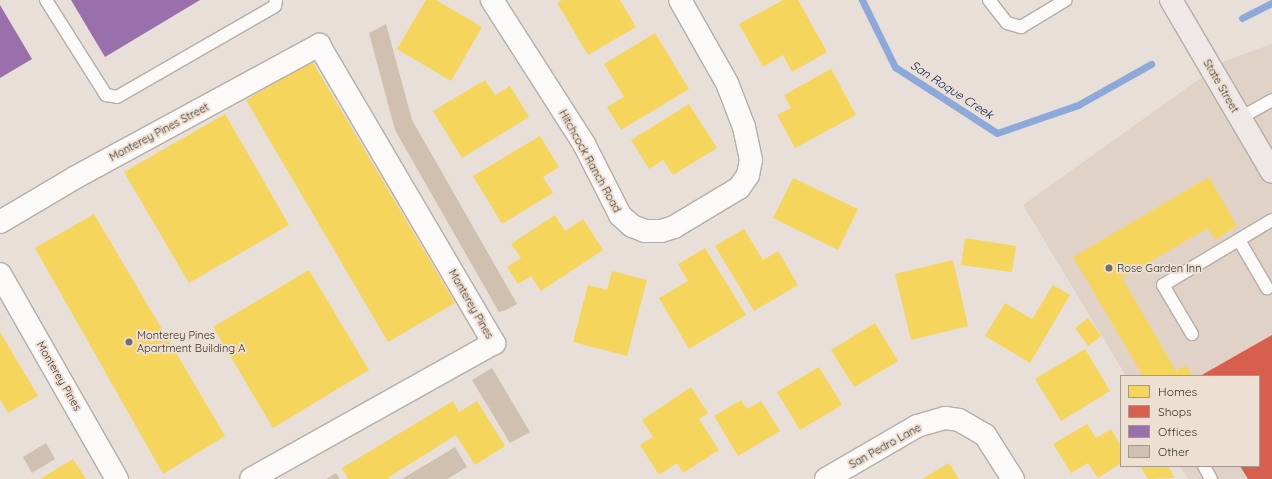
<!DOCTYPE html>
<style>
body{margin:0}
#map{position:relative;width:1272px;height:479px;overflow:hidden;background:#e7dfd8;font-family:Quicksand,sans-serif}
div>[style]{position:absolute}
.built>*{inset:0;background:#e0d2c6}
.homes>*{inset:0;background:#f6d55c}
.shops>*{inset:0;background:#d6604d}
.offices>*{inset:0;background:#9970ab}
.stream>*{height:7px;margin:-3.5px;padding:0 3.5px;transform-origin:3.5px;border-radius:3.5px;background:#8da9d9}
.building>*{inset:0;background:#d0c0af}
.roads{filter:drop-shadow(1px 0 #b3aea8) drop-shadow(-1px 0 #b3aea8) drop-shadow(0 1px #b3aea8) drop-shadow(0 -1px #b3aea8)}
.lane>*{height:12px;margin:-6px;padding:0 6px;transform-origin:6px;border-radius:6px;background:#fbfaf9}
.street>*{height:22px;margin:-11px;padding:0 11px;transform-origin:11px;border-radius:11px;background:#fbfaf9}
.primary>*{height:22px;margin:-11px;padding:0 11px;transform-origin:11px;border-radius:11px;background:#f0e8e7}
.dots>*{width:11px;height:11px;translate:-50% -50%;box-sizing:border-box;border:2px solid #eddfd2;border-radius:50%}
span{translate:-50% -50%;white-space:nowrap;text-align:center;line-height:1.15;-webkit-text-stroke:4px #eddfd2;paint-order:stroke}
.street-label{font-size:11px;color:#36312c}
.poi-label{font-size:11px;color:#36312c}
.left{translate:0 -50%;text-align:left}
.water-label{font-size:12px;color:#002665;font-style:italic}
.legend{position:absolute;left:1120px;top:375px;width:140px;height:92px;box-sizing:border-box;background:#eddfd2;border:1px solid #a49990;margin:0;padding:5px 7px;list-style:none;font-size:12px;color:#36312c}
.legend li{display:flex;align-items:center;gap:8px;height:20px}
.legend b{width:20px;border:1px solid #a49990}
</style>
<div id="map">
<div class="built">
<i style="clip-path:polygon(1272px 44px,1272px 479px,1188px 479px,1180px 466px,1259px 466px,1259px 376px,1126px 376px,1023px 205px,1223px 62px)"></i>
</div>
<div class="homes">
<i style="clip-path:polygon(426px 0,436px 0,482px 27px,451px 81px,397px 49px)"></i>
<i style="clip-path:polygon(562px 0,620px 0,636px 27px,588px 55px,557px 3px)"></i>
<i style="clip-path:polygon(783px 0,798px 0,827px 52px,792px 72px,783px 55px,763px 67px,739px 24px)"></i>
<i style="clip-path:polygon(655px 33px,689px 89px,621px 130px,607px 107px,624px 97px,604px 64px)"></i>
<i style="clip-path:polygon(312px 61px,455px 303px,388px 342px,246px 100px)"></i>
<i style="clip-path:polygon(831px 69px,856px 115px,795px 148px,777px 115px,791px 108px,784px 95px)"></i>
<i style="clip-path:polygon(485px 80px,495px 95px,510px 86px,529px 117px,462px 158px,433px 111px)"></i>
<i style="clip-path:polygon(689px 104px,717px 148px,673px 175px,663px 160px,649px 169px,631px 140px)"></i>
<i style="clip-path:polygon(225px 114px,289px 225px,189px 283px,124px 172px)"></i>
<i style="clip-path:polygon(540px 136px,559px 167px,543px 177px,553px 193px,502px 224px,473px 176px)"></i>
<i style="clip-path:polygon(1209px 177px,1237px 226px,1215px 240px,1208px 228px,1122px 278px,1176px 371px,1186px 365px,1193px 376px,1143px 376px,1073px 257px)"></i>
<i style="clip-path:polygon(793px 178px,858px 209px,838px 250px,773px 218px)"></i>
<i style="clip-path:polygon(94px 214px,225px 436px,163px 474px,35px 248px)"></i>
<i style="clip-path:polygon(555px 215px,565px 231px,583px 219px,603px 250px,541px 291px,531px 276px,518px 284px,507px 267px,521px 258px,511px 244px)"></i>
<i style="clip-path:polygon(744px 229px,763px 260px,778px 251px,798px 285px,754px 311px,715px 246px)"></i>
<i style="clip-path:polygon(965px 238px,1016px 246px,1012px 272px,961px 265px)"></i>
<i style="clip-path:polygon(705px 248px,746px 315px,689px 349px,659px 298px,688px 281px,678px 264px)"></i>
<i style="clip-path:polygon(953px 260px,968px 326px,911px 340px,895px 274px)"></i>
<i style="clip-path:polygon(309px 270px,369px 370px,273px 428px,213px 327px)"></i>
<i style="clip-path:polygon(612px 271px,647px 280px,627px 356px,573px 342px,588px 285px,607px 290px)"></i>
<i style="clip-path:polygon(1053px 285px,1070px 295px,1030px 363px,985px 336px,1005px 303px,1032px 319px)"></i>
<i style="clip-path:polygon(1088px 318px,1101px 336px,1088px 346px,1075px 328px)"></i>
<i style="clip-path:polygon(875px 323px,898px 361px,854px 387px,831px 350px)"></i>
<i style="clip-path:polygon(0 332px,38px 396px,8px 413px,0 399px)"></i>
<i style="clip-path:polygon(1085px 349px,1110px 391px,1061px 421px,1035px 379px)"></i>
<i style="clip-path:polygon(819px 367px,842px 405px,800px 430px,777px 392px)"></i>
<i style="clip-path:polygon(691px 387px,708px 413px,699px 419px,719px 450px,683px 473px,677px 463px,659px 475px,640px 445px,653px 437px,642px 420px)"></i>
<i style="clip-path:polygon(741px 400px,747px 409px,761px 401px,780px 431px,738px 456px,714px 416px)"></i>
<i style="clip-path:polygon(453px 401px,459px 412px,477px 401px,505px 446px,475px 465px,456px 435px,389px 477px,390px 479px,348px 479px,342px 468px)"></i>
<i style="clip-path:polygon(1087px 424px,1096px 438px,1111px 429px,1121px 446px,1121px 463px,1098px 478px,1088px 463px,1071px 473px,1053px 444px)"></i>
<i style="clip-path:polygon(73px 459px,86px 479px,40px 479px)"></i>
<i style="clip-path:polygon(949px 463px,959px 479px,922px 479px)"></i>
<i style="clip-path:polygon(1140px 466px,1168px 466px,1175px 478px,1148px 479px)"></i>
</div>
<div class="shops">
<i style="clip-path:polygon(1272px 335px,1272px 479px,1248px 479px,1240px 466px,1259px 466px,1259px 376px,1200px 376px)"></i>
</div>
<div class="offices">
<i style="clip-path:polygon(71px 0,200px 0,105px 57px)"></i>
<i style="clip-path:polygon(0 5px,32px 59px,0 78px)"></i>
</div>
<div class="stream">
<i style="left:862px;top:0;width:75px;rotate:63.8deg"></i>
<i style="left:895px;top:67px;width:121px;rotate:32.9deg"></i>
<i style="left:997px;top:133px;width:86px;rotate:-19.1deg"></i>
<i style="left:1078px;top:105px;width:84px;rotate:-29.3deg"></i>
<i style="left:1242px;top:18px;width:34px;rotate:-27deg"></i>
</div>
<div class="building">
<i style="clip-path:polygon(386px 24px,412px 120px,517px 304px,506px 310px,499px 312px,395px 130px,369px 33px)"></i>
<i style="clip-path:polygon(492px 368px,530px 432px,510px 443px,472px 380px)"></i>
<i style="clip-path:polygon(46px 443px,55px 459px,32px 473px,23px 457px)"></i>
<i style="clip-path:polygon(455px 447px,467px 467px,447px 479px,402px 479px)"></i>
<i style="clip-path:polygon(336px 473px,340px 479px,326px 479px)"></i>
</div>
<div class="roads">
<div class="lane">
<i style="left:46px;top:0;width:112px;rotate:57.7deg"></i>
<i style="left:106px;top:95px;width:11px;rotate:10deg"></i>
<i style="left:117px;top:97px;width:182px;rotate:-29.9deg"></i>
<i style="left:275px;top:6px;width:6px;rotate:-81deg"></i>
<i style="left:989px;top:0;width:29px;rotate:52deg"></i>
<i style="left:1007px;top:23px;width:15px;rotate:16deg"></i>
<i style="left:1021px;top:27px;width:52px;rotate:-31deg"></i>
<i style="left:1240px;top:118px;width:37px;rotate:-29deg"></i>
<i style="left:1239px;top:240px;width:56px;rotate:59.7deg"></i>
<i style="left:1192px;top:334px;width:57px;rotate:-120.6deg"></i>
<i style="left:1163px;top:285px;width:127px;rotate:-30.8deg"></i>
<i style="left:1204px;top:466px;width:15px;rotate:62deg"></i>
</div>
<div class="street">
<i style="left:492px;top:0;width:171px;rotate:57.4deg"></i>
<i style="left:584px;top:144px;width:80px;rotate:63.1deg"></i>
<i style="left:620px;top:215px;width:16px;rotate:43deg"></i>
<i style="left:632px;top:226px;width:14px;rotate:21deg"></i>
<i style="left:645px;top:231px;width:16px"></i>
<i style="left:661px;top:231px;width:14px;rotate:-17deg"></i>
<i style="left:674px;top:227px;width:76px;rotate:-31deg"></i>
<i style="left:739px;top:188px;width:16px;rotate:-55deg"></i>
<i style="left:748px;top:175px;width:15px;rotate:-79deg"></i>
<i style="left:751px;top:160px;width:34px;rotate:-102deg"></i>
<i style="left:744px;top:127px;width:47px;rotate:-111.1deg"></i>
<i style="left:727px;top:83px;width:95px;rotate:-119.5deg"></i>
<i style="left:0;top:222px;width:88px;rotate:-30.6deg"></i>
<i style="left:76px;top:177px;width:277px;rotate:-28.5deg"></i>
<i style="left:319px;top:45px;width:346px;rotate:59.6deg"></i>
<i style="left:494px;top:343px;width:278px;rotate:150.8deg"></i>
<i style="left:0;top:274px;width:236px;rotate:60.3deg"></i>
<i style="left:826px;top:479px;width:105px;rotate:-30.2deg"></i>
<i style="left:917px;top:426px;width:29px;rotate:-16deg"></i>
<i style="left:945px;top:418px;width:14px;rotate:8deg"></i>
<i style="left:959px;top:420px;width:30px;rotate:30deg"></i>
<i style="left:985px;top:435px;width:52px;rotate:57.5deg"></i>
</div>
<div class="primary">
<i style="left:1171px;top:0;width:199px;rotate:59.6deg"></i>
</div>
</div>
<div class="dots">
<i style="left:1109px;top:268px;background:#746e68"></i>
<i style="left:129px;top:342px;background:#746e68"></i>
</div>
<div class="street-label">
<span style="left:1221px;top:86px;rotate:60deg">State Street</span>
<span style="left:159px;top:132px;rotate:-28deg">Monterey Pines Street</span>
<span style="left:590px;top:161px;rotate:61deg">Hitchcock Ranch Road</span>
<span style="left:471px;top:304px;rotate:60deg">Monterey Pines</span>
<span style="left:59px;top:376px;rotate:60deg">Monterey Pines</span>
<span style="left:885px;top:446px;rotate:-29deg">San Pedro Lane</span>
</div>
<div class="poi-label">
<span class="left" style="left:1117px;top:268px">Rose Garden Inn</span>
<span class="left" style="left:137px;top:342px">Monterey Pines<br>Apartment Building A</span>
</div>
<div class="water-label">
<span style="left:952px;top:90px;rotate:33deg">San Roque Creek</span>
</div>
<ul class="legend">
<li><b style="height:11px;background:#f6d55c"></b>Homes</li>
<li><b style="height:11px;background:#d6604d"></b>Shops</li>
<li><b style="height:11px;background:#9970ab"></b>Offices</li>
<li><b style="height:11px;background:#d0c0af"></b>Other</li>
</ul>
</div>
